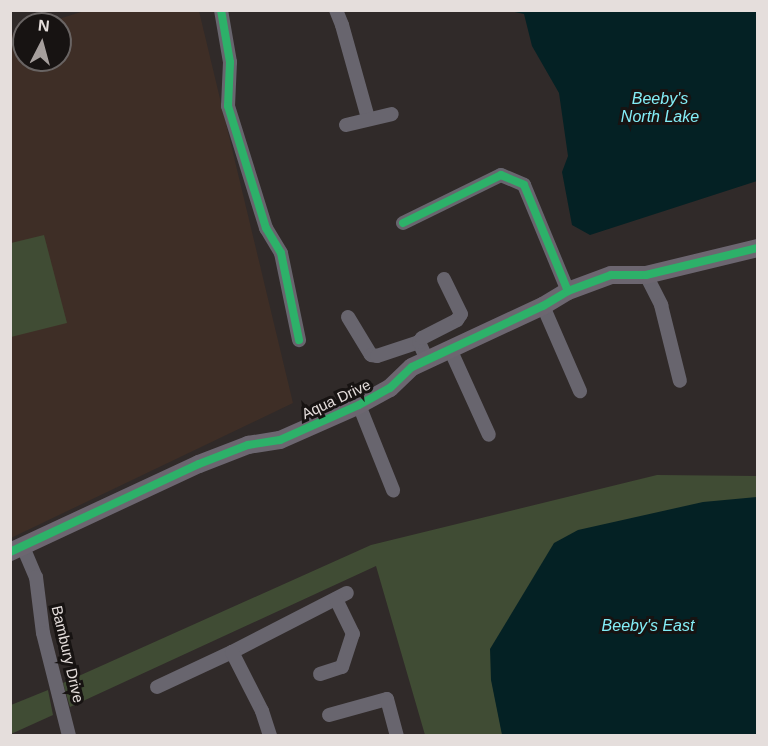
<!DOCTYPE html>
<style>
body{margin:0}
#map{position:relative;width:768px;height:746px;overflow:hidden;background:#302a29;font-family:Helvetica,sans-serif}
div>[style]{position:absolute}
.education>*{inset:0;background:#3e2e26}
.green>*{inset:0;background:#404c34}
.water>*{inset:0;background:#042124}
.street>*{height:14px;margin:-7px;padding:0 7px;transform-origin:7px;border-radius:7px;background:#68656e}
.secondary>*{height:18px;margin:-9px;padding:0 9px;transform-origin:9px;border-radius:9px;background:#6c6670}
.cycleway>*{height:8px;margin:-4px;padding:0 4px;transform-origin:4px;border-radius:4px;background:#2db169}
span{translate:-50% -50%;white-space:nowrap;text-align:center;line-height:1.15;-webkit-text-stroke:6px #171312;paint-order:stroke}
.street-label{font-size:15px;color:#e5dedc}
.water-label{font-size:16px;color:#84edf6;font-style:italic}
.frame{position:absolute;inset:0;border:12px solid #e5dedc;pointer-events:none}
.north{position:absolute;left:12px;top:12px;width:60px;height:60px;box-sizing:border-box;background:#171312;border:2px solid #696463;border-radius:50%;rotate:6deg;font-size:16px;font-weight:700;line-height:24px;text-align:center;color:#e5dedc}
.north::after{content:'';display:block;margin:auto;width:21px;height:27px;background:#a69f9d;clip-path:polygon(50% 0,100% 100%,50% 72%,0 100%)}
</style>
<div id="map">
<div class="education">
<i style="clip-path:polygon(84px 11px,199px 11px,293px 403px,11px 538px,11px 35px,24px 30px,24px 60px,60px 60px,60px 24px,43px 24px)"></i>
</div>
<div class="green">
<i style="clip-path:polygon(44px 235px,67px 323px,11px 337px,11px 243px)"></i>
<i style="clip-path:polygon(657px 475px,757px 476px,757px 735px,425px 735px,376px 566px,70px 707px,63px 683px,371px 545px)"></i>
<i style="clip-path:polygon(48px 690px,53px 715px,11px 734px,11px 705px)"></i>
</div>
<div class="water">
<i style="clip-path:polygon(510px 11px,757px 11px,757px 181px,590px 235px,572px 225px,562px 172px,568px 156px,559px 93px,532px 46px,524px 14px)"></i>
<i style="clip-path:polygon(757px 497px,757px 735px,502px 735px,491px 680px,490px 649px,554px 543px,578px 530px,703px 502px)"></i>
</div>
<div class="street">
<i style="left:221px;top:10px;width:53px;rotate:80.2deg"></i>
<i style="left:230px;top:62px;width:44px;rotate:92.6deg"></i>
<i style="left:228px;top:106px;width:128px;rotate:72.7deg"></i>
<i style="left:266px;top:228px;width:29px;rotate:59deg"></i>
<i style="left:281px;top:253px;width:89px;rotate:78.3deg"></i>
<i style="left:336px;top:10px;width:16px;rotate:68deg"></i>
<i style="left:342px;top:25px;width:97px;rotate:74.4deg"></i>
<i style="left:346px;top:125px;width:47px;rotate:-13.4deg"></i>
<i style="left:403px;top:223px;width:109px;rotate:-26.1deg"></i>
<i style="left:501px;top:175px;width:25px;rotate:23deg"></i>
<i style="left:524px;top:185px;width:115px;rotate:67.5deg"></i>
<i style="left:646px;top:275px;width:34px;rotate:63deg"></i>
<i style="left:661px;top:305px;width:78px;rotate:76deg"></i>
<i style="left:543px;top:306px;width:93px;rotate:66.5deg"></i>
<i style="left:348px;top:317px;width:44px;rotate:58.8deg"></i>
<i style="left:371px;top:355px;width:6px;rotate:9deg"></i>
<i style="left:377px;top:356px;width:44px;rotate:-18.4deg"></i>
<i style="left:450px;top:349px;width:94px;rotate:65.6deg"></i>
<i style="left:427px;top:360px;width:20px;rotate:-114deg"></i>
<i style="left:419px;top:342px;width:5px;rotate:-53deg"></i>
<i style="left:422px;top:338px;width:39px;rotate:-27deg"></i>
<i style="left:457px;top:320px;width:7px;rotate:-56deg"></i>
<i style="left:461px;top:314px;width:39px;rotate:-116deg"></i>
<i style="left:359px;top:405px;width:92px;rotate:68.2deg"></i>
<i style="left:23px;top:547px;width:33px;rotate:67deg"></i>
<i style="left:36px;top:577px;width:56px;rotate:82.9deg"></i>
<i style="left:43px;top:633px;width:106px;rotate:75.8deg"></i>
<i style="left:232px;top:652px;width:129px;rotate:-27.2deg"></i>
<i style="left:320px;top:674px;width:23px;rotate:-18deg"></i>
<i style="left:342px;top:667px;width:35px;rotate:-72deg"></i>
<i style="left:353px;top:634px;width:39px;rotate:-116deg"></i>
<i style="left:157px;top:687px;width:83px;rotate:-25deg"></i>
<i style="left:232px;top:652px;width:66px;rotate:63deg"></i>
<i style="left:262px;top:711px;width:26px;rotate:72deg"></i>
<i style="left:329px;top:715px;width:60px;rotate:-15.4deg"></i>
<i style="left:387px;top:699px;width:38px;rotate:75deg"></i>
</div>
<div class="secondary">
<i style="left:10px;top:552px;width:208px;rotate:-25deg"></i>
<i style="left:199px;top:464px;width:53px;rotate:-21.2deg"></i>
<i style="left:248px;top:445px;width:32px;rotate:-9deg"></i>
<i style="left:280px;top:440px;width:86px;rotate:-23.9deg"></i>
<i style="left:359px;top:405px;width:35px;rotate:-29deg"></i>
<i style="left:390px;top:388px;width:30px;rotate:-44deg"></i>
<i style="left:412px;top:367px;width:145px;rotate:-25deg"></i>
<i style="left:543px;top:306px;width:29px;rotate:-31deg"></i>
<i style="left:568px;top:291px;width:46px;rotate:-20.4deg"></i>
<i style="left:611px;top:275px;width:35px"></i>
<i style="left:646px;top:275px;width:115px;rotate:-13.6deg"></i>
</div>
<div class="cycleway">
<i style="left:221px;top:10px;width:53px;rotate:80.2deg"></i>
<i style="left:230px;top:62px;width:44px;rotate:92.6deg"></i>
<i style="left:228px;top:106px;width:128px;rotate:72.7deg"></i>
<i style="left:266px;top:228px;width:29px;rotate:59deg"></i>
<i style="left:281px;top:253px;width:89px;rotate:78.3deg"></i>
<i style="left:403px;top:223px;width:109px;rotate:-26.1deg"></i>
<i style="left:501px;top:175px;width:25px;rotate:23deg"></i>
<i style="left:524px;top:185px;width:115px;rotate:67.5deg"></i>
<i style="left:10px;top:552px;width:208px;rotate:-25deg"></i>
<i style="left:199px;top:464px;width:53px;rotate:-21.2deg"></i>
<i style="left:248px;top:445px;width:32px;rotate:-9deg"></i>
<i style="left:280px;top:440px;width:86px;rotate:-23.9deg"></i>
<i style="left:359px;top:405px;width:35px;rotate:-29deg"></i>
<i style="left:390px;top:388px;width:30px;rotate:-44deg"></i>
<i style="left:412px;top:367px;width:145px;rotate:-25deg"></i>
<i style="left:543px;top:306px;width:29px;rotate:-31deg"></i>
<i style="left:568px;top:291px;width:46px;rotate:-20.4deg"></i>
<i style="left:611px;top:275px;width:35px"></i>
<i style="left:646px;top:275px;width:115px;rotate:-13.6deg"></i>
</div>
<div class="street-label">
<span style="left:336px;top:399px;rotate:-25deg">Aqua Drive</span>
<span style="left:68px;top:654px;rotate:77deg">Bambury Drive</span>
</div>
<div class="water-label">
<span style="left:660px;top:108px">Beeby's<br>North Lake</span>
<span style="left:648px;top:626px">Beeby's East</span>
</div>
<div class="frame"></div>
<div class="north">N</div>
</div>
